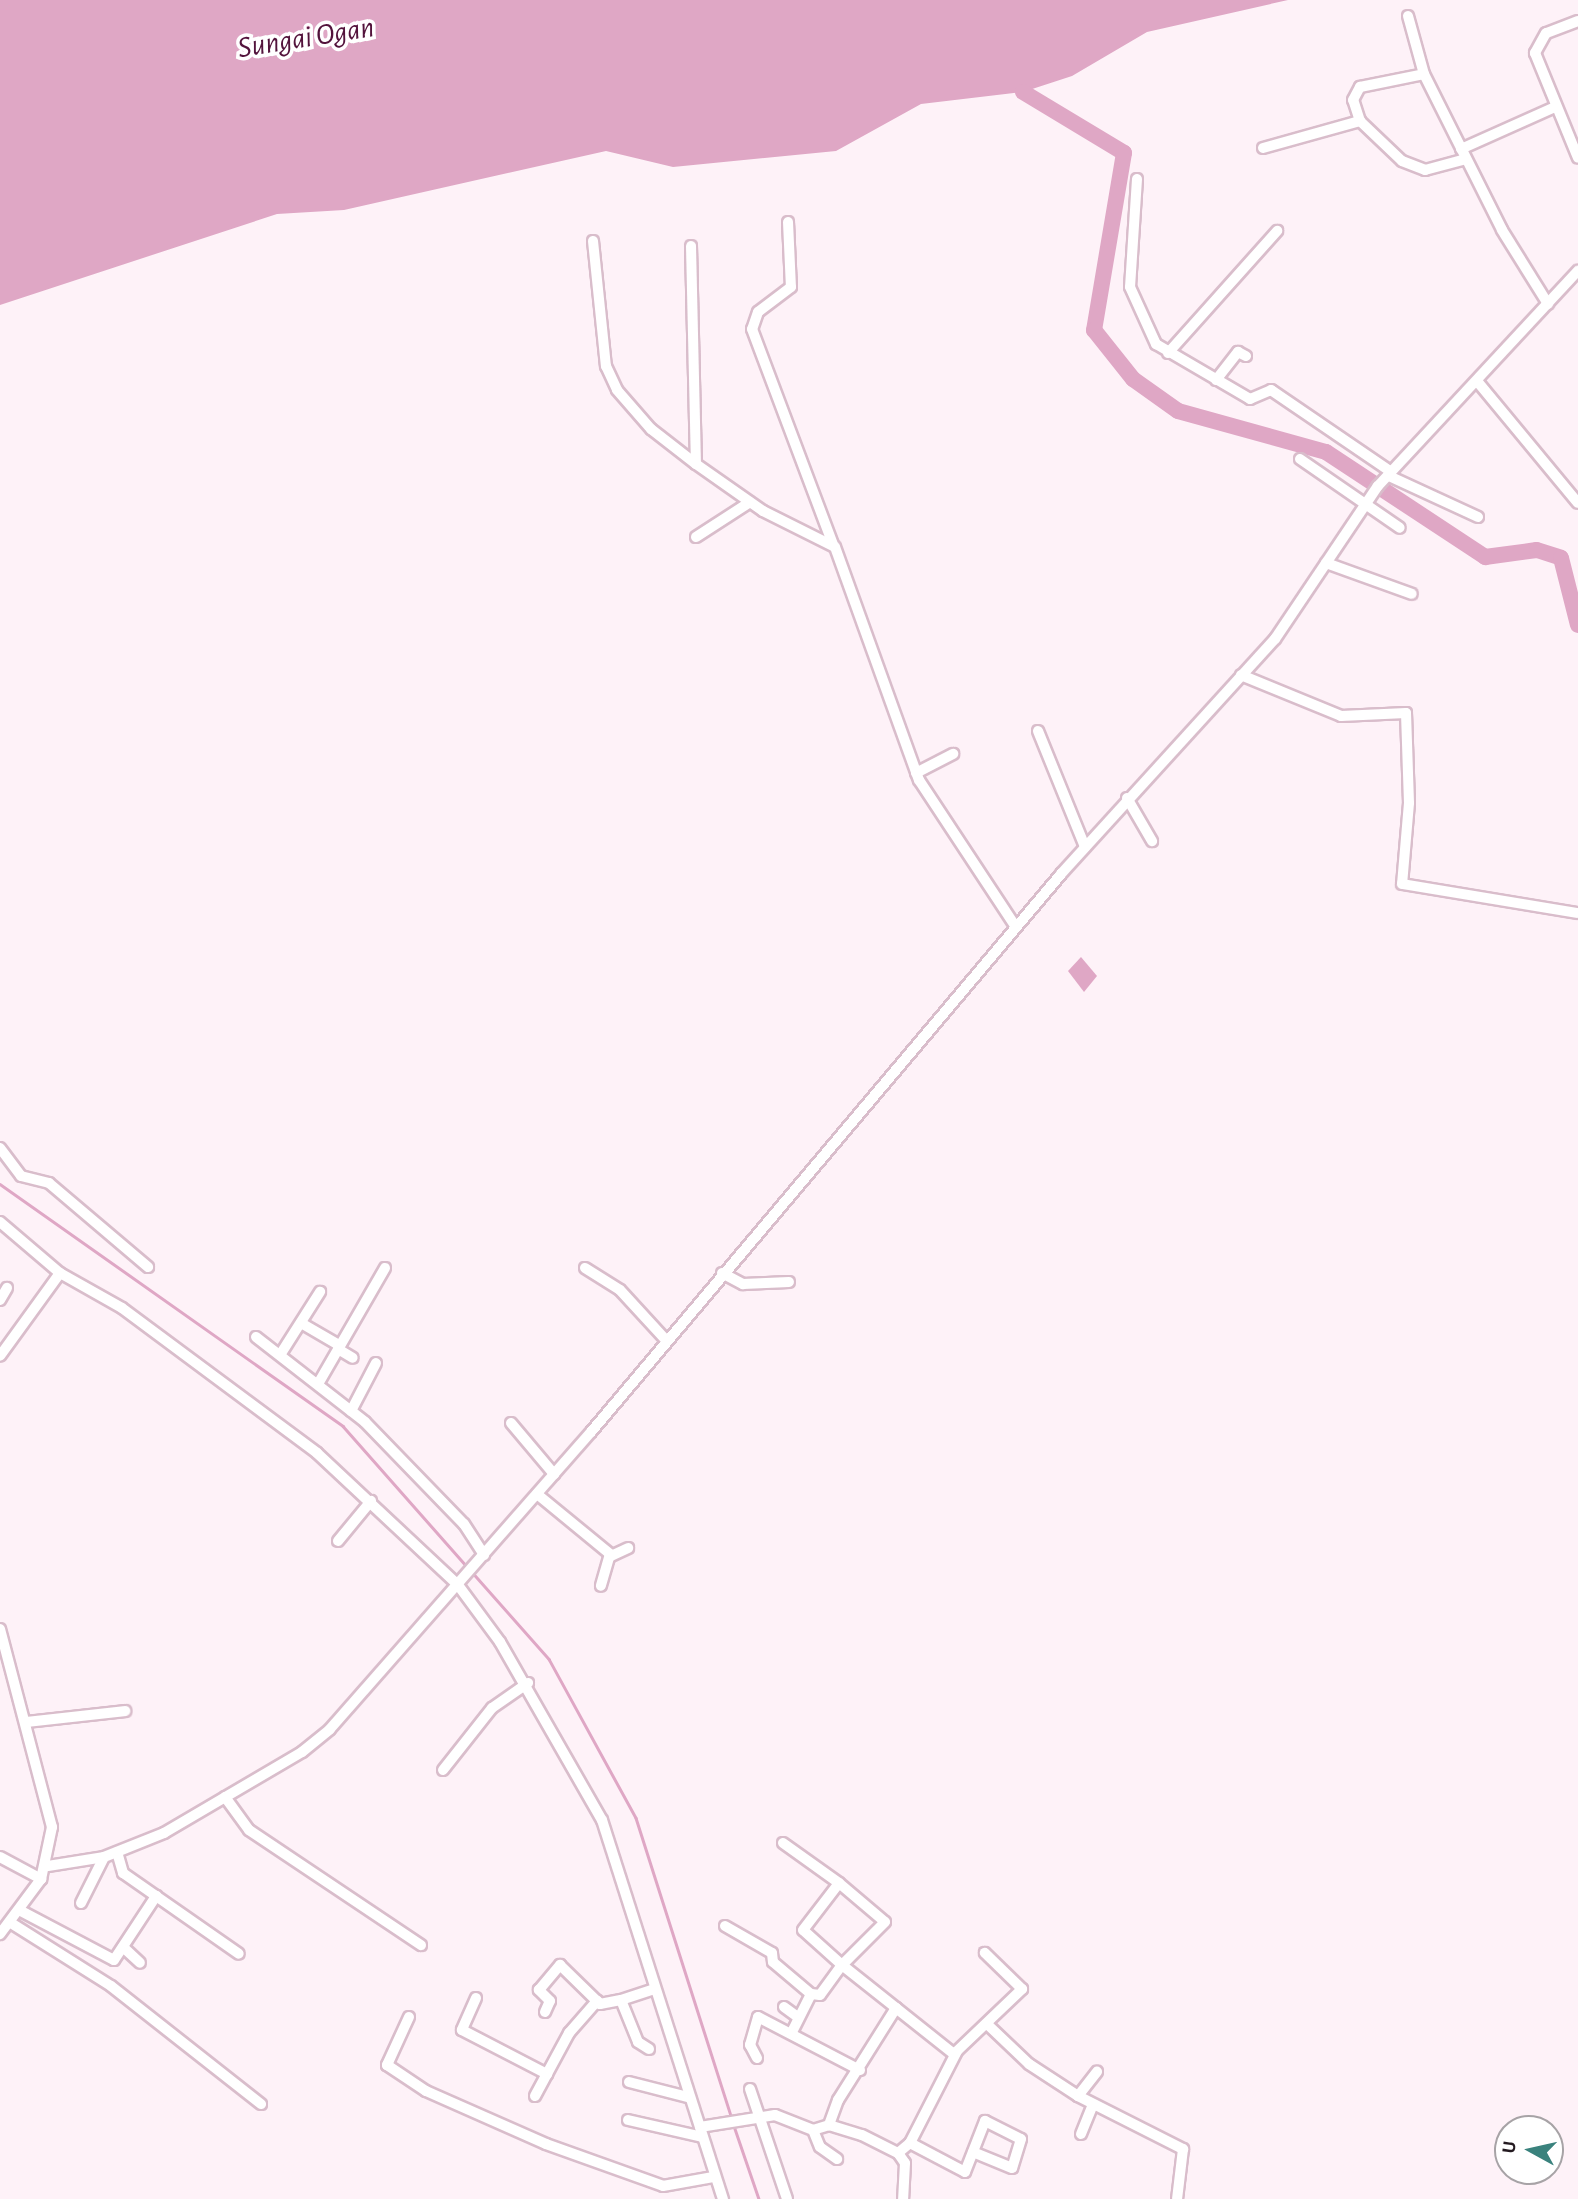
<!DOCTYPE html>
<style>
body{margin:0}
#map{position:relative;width:1578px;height:2199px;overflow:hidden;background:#fef2f8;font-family:"Alegreya Sans",sans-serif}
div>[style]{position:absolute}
.water>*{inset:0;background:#dfa7c5}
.stream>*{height:2.5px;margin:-1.25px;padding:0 1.25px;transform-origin:1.25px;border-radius:1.25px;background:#dfa7c5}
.river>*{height:16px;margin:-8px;padding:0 8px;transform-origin:8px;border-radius:8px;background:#dfa7c5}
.roads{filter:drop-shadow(2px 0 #d9bdcb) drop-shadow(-2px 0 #d9bdcb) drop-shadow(0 2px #d9bdcb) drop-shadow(0 -2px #d9bdcb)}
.minor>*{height:10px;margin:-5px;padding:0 5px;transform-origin:5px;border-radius:5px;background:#fff}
span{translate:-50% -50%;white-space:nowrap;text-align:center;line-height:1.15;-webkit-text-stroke:7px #fff;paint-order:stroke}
.water-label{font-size:30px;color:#53133c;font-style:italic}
.north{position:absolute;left:1494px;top:2115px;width:70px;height:70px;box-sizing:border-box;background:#fff;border:2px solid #a7a3a6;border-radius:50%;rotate:278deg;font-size:19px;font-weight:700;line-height:28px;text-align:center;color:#241a20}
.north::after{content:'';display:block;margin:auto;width:24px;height:32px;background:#3a827d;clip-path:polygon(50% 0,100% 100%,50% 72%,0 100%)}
</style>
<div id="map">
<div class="water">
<i style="clip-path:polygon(0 0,1288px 0,1147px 32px,1072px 76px,1023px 92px,921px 104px,836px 151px,673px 167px,606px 151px,344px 210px,277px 214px,0 305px)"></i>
<i style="clip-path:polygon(1081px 957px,1097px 976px,1084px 992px,1068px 971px)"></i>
</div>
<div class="stream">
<i style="left:0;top:1184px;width:420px;rotate:35.2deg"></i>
<i style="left:343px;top:1426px;width:189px;rotate:48.6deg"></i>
<i style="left:473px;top:1573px;width:115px;rotate:48.5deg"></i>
<i style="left:549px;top:1659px;width:181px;rotate:61.3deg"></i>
<i style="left:636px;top:1818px;width:316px;rotate:72.3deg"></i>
<i style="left:734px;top:2126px;width:77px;rotate:71.1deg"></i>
</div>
<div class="river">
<i style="left:1023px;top:92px;width:118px;rotate:31.1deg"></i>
<i style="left:1124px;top:153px;width:180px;rotate:99.6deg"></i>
<i style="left:1094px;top:330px;width:63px;rotate:51.5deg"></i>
<i style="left:1133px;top:379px;width:55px;rotate:35.4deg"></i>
<i style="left:1178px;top:411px;width:154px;rotate:15.5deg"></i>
<i style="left:1326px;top:452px;width:191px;rotate:33.4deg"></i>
<i style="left:1485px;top:557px;width:52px;rotate:-7.7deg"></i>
<i style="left:1537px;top:550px;width:25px;rotate:18deg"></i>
<i style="left:1561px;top:558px;width:69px;rotate:75.8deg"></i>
</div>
<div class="roads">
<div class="minor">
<i style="left:1408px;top:16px;width:60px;rotate:74.6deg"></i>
<i style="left:1578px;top:21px;width:34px;rotate:159deg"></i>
<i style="left:1546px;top:33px;width:23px;rotate:119deg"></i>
<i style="left:1535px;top:53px;width:113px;rotate:67.7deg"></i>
<i style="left:1360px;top:121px;width:58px;rotate:43.6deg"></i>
<i style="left:1402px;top:161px;width:25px;rotate:21deg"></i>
<i style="left:1425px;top:170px;width:42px;rotate:-15deg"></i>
<i style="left:1263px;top:148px;width:101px;rotate:-15.6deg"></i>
<i style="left:1360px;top:121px;width:22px;rotate:-108deg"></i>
<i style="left:1353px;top:100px;width:15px;rotate:-62deg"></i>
<i style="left:1360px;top:87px;width:65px;rotate:-11.5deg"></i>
<i style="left:1424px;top:74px;width:174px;rotate:63.4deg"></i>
<i style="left:1502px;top:230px;width:87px;rotate:58.1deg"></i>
<i style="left:1461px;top:149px;width:103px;rotate:-24.1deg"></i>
<i style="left:1137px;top:179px;width:108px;rotate:93.7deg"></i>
<i style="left:1130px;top:287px;width:63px;rotate:65.5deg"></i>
<i style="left:1156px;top:344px;width:109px;rotate:30.3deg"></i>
<i style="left:1250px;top:399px;width:23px;rotate:-23deg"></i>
<i style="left:1271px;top:390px;width:145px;rotate:34.3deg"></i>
<i style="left:788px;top:222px;width:65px;rotate:87.4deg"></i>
<i style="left:791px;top:287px;width:41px;rotate:142.9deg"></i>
<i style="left:758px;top:312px;width:18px;rotate:109deg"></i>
<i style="left:752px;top:329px;width:230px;rotate:69.4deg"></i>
<i style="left:593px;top:241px;width:126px;rotate:84.1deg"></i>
<i style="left:606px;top:366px;width:26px;rotate:65deg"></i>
<i style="left:617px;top:390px;width:52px;rotate:48.9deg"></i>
<i style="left:651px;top:429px;width:57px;rotate:37.9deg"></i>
<i style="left:696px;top:464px;width:82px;rotate:35deg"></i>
<i style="left:763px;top:511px;width:80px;rotate:26.6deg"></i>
<i style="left:835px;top:547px;width:248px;rotate:70.2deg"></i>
<i style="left:919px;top:780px;width:176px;rotate:56.6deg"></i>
<i style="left:691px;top:246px;width:218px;rotate:88.7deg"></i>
<i style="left:1168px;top:353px;width:164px;rotate:-48.2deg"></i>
<i style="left:1216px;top:380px;width:36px;rotate:-52deg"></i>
<i style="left:1238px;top:352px;width:9px;rotate:27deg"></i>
<i style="left:1477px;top:381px;width:158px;rotate:50.4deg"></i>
<i style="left:1300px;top:459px;width:121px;rotate:34.6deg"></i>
<i style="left:1389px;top:476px;width:98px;rotate:24.7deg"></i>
<i style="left:696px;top:537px;width:64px;rotate:-32.9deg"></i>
<i style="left:1326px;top:563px;width:91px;rotate:19.8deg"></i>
<i style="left:1241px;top:675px;width:108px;rotate:22.3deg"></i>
<i style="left:1341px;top:716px;width:65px;rotate:-2.6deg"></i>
<i style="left:1406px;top:713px;width:90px;rotate:88.1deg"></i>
<i style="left:1409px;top:803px;width:81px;rotate:94.9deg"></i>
<i style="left:1402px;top:884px;width:178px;rotate:9.4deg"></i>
<i style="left:1038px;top:731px;width:125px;rotate:67.9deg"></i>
<i style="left:916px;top:773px;width:42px;rotate:-27.2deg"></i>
<i style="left:1127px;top:798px;width:50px;rotate:59.8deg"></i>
<i style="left:0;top:1148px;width:35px;rotate:53deg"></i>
<i style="left:21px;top:1176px;width:29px;rotate:14deg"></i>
<i style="left:49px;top:1183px;width:130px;rotate:40.3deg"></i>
<i style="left:0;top:1222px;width:79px;rotate:40.4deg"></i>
<i style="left:60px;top:1273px;width:102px;rotate:125.9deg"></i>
<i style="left:585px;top:1268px;width:41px;rotate:32.2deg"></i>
<i style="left:620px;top:1290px;width:68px;rotate:47.4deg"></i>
<i style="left:60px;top:1273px;width:71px;rotate:29.4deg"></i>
<i style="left:122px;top:1308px;width:243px;rotate:36.6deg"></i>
<i style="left:317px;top:1453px;width:193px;rotate:43.1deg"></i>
<i style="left:458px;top:1585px;width:71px;rotate:53.6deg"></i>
<i style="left:500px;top:1642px;width:205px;rotate:60.2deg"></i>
<i style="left:602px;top:1820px;width:398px;rotate:72.3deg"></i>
<i style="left:722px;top:1273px;width:24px;rotate:28deg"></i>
<i style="left:743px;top:1284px;width:46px;rotate:-2.5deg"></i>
<i style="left:0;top:1300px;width:14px;rotate:-60deg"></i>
<i style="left:301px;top:1323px;width:44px;rotate:30.1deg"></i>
<i style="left:256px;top:1337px;width:138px;rotate:37.9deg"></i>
<i style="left:365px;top:1422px;width:142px;rotate:45.9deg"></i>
<i style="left:464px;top:1524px;width:37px;rotate:57deg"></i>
<i style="left:338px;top:1349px;width:17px;rotate:31deg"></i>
<i style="left:280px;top:1355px;width:75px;rotate:-57.6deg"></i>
<i style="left:318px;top:1384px;width:134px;rotate:-60deg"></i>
<i style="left:351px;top:1411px;width:54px;rotate:-62.5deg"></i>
<i style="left:511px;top:1423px;width:67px;rotate:49.9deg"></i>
<i style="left:537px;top:1494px;width:94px;rotate:39.4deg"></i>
<i style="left:610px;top:1554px;width:33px;rotate:106deg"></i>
<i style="left:338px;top:1541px;width:52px;rotate:-50.5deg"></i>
<i style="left:611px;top:1556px;width:19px;rotate:-25deg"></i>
<i style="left:0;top:1629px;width:205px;rotate:75.3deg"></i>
<i style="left:52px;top:1827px;width:53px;rotate:101.9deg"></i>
<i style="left:41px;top:1879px;width:69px;rotate:126.7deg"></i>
<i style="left:27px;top:1722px;width:99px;rotate:-6.4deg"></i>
<i style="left:443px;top:1770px;width:79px;rotate:-51.7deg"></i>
<i style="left:492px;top:1708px;width:44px;rotate:-34.8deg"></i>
<i style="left:225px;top:1797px;width:41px;rotate:54deg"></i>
<i style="left:249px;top:1830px;width:207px;rotate:33.8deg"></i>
<i style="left:783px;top:1843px;width:69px;rotate:35.5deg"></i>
<i style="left:117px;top:1852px;width:22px;rotate:74deg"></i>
<i style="left:123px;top:1873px;width:141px;rotate:34.9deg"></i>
<i style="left:0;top:1857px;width:47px;rotate:28.2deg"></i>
<i style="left:48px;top:1866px;width:57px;rotate:-9.1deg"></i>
<i style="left:104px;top:1857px;width:65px;rotate:-21.8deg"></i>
<i style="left:164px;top:1833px;width:160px;rotate:-30.4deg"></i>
<i style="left:302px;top:1752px;width:36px;rotate:-39deg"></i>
<i style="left:330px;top:1729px;width:395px;rotate:-48.7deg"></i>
<i style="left:591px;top:1432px;width:730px;rotate:-49.89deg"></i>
<i style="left:1061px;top:874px;width:318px;rotate:-47.7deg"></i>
<i style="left:1275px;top:639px;width:184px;rotate:-56.1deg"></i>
<i style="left:1378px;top:486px;width:294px;rotate:-47.1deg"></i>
<i style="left:81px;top:1903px;width:51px;rotate:-63.4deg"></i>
<i style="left:21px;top:1911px;width:105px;rotate:27.8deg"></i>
<i style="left:114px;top:1960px;width:77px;rotate:-56.7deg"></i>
<i style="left:11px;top:1923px;width:118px;rotate:32.2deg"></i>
<i style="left:111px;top:1986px;width:191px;rotate:38.2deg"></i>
<i style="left:725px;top:1926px;width:54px;rotate:29.9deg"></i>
<i style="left:772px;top:1953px;width:9px;rotate:84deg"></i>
<i style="left:773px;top:1962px;width:50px;rotate:40.1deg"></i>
<i style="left:123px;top:1947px;width:23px;rotate:43deg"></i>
<i style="left:476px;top:1998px;width:35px;rotate:114deg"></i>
<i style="left:462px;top:2030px;width:96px;rotate:27.4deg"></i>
<i style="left:784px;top:2007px;width:17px;rotate:36deg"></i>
<i style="left:896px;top:2008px;width:75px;rotate:38.5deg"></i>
<i style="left:545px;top:2012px;width:12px;rotate:-66deg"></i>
<i style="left:550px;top:2001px;width:16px;rotate:-135deg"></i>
<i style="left:539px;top:1990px;width:33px;rotate:-50deg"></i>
<i style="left:560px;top:1965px;width:56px;rotate:44.3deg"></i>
<i style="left:600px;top:2004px;width:21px;rotate:-11deg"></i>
<i style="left:409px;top:2017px;width:53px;rotate:114.6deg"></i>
<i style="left:387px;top:2065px;width:47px;rotate:33.7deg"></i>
<i style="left:426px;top:2091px;width:131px;rotate:23.8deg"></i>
<i style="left:546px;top:2144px;width:124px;rotate:19.7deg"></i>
<i style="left:663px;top:2186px;width:51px;rotate:-10.2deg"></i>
<i style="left:987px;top:2024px;width:58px;rotate:43.6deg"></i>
<i style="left:1029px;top:2064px;width:59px;rotate:33.1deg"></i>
<i style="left:1078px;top:2096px;width:118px;rotate:26.8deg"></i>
<i style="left:1183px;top:2149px;width:50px;rotate:96.8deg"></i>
<i style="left:793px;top:2030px;width:40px;rotate:-63.4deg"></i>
<i style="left:811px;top:1994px;width:9px;rotate:6deg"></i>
<i style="left:820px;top:1995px;width:37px;rotate:-54deg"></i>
<i style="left:842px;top:1965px;width:52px;rotate:-138.1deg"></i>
<i style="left:803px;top:1930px;width:59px;rotate:-52.5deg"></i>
<i style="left:839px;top:1883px;width:60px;rotate:40.3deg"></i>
<i style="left:885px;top:1922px;width:61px;rotate:135deg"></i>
<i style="left:842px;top:1965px;width:69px;rotate:38.5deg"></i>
<i style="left:896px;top:2008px;width:109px;rotate:122.2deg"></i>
<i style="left:838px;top:2100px;width:27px;rotate:110deg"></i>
<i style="left:649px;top:2049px;width:13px;rotate:-148deg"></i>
<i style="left:638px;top:2042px;width:45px;rotate:-112deg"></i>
<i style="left:621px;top:2000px;width:32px;rotate:-18deg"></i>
<i style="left:757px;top:2058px;width:15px;rotate:-118deg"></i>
<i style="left:750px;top:2045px;width:29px;rotate:-74deg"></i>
<i style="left:758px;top:2017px;width:115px;rotate:27.5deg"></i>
<i style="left:629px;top:2082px;width:61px;rotate:14.3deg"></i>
<i style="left:750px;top:2089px;width:116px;rotate:71.4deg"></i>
<i style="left:535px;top:2096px;width:72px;rotate:-61.6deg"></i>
<i style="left:569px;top:2033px;width:43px;rotate:-48.8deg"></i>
<i style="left:1078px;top:2096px;width:31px;rotate:-52deg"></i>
<i style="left:628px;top:2120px;width:76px;rotate:12.9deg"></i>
<i style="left:700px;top:2127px;width:76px;rotate:-9.1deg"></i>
<i style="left:775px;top:2115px;width:41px;rotate:21.5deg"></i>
<i style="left:813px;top:2130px;width:17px;rotate:-17deg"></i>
<i style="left:829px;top:2125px;width:34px;rotate:17deg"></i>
<i style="left:862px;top:2135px;width:40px;rotate:26.6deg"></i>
<i style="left:898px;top:2153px;width:16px;rotate:-40deg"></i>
<i style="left:910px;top:2143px;width:62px;rotate:27.8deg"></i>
<i style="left:965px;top:2172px;width:55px;rotate:-68.6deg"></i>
<i style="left:985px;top:2121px;width:40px;rotate:26.6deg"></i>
<i style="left:1021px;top:2139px;width:30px;rotate:107deg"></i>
<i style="left:1012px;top:2168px;width:42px;rotate:-157.7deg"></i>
<i style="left:813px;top:2130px;width:18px;rotate:68deg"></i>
<i style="left:820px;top:2147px;width:21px;rotate:35deg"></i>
<i style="left:1081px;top:2134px;width:32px;rotate:-68deg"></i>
<i style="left:910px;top:2143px;width:103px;rotate:-62.9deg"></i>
<i style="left:957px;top:2051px;width:90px;rotate:-43.6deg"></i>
<i style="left:1022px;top:1989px;width:52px;rotate:-135.8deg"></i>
<i style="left:898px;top:2153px;width:12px;rotate:55deg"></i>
<i style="left:905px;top:2163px;width:36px;rotate:93deg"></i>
</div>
</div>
<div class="water-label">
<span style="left:306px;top:38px;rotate:-9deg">Sungai Ogan</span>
</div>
<div class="north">U</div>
</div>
